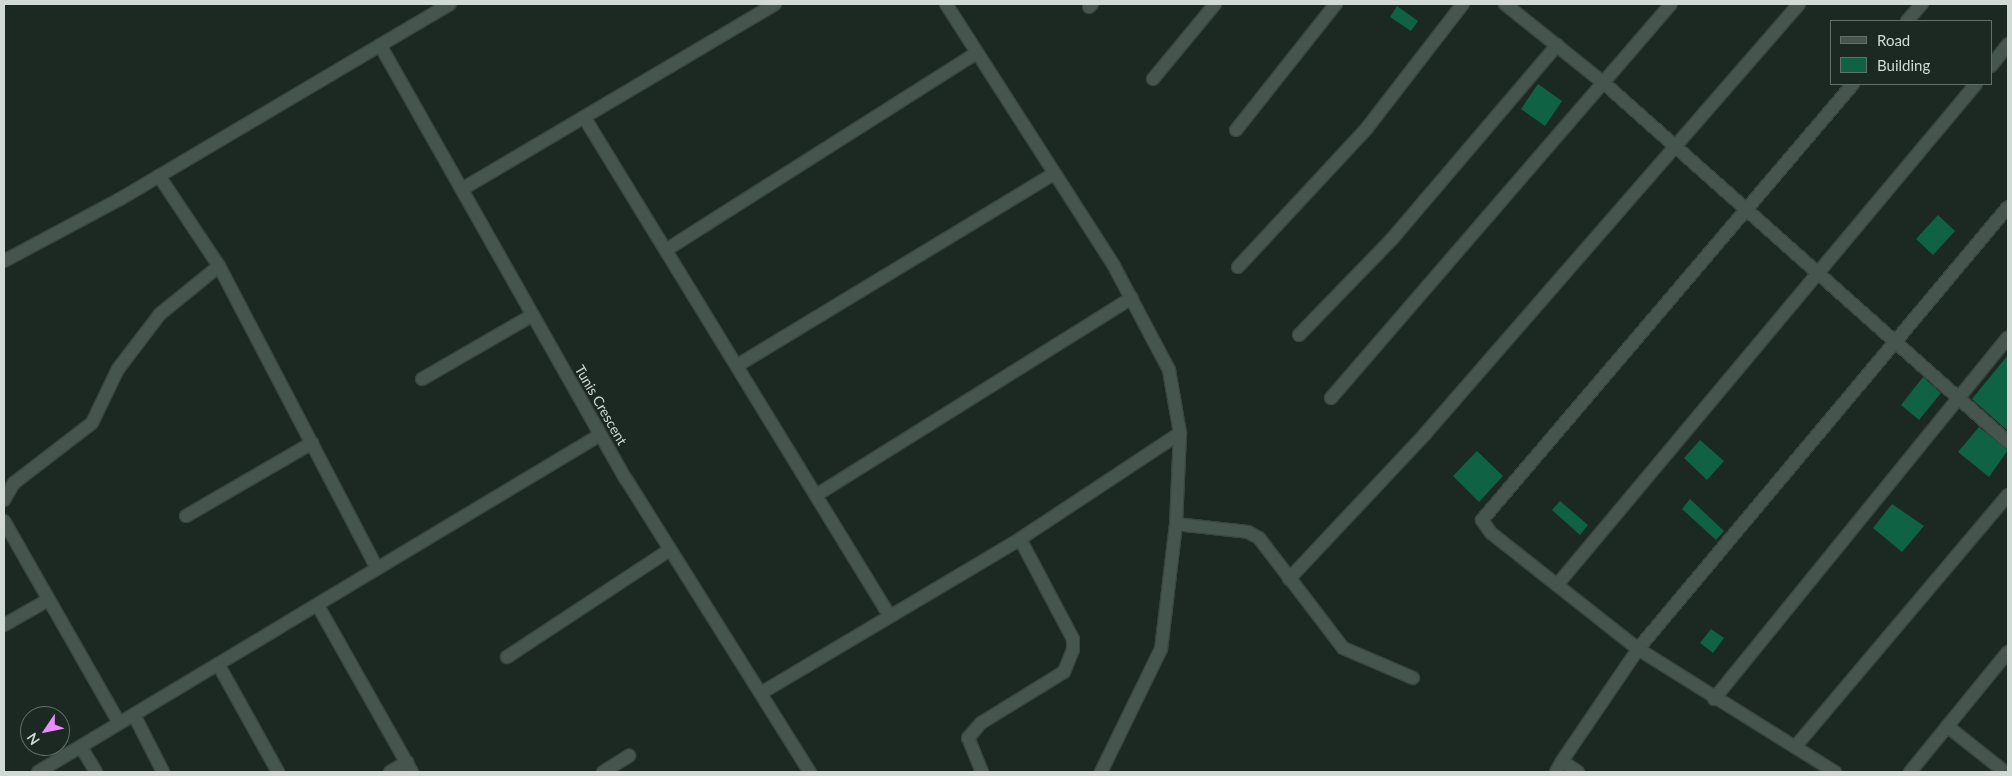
<!DOCTYPE html>
<style>
body{margin:0}
#map{position:relative;width:2012px;height:776px;overflow:hidden;background:#1b2922;font-family:Lato,sans-serif}
div>[style]{position:absolute}
.building>*{inset:0;background:#106244}
.roads{filter:drop-shadow(1px 0 #3a4640) drop-shadow(-1px 0 #3a4640) drop-shadow(0 1px #3a4640) drop-shadow(0 -1px #3a4640)}
.minor>*{height:12px;margin:-6px;padding:0 6px;transform-origin:6px;border-radius:6px;background:#46564e}
span{translate:-50% -50%;white-space:nowrap;text-align:center;line-height:1.15;-webkit-text-stroke:4px #1b2922;paint-order:stroke}
.street-label{font-size:14px;color:#d1dad5}
.frame{position:absolute;inset:0;border:5px solid #d1dad5;pointer-events:none}
.legend{position:absolute;left:1830px;top:20px;width:162px;height:65px;box-sizing:border-box;background:#1b2922;border:1px solid #64706a;margin:0;padding:6px 9px;list-style:none;font-size:15px;color:#d1dad5}
.legend li{display:flex;align-items:center;gap:10px;height:25px}
.legend b{width:25px;border:1px solid #64706a}
.north{position:absolute;left:20px;top:706px;width:50px;height:50px;box-sizing:border-box;background:#1b2922;border:1px solid #64706a;border-radius:50%;rotate:236deg;font-size:14px;font-weight:700;line-height:20px;text-align:center;color:#d1dad5}
.north::after{content:'';display:block;margin:auto;width:18px;height:22px;background:#ea8dfc;clip-path:polygon(50% 0,100% 100%,50% 72%,0 100%)}
</style>
<div id="map">
<div class="building">
<i style="clip-path:polygon(1397px 6px,1418px 21px,1411px 31px,1390px 17px)"></i>
<i style="clip-path:polygon(1538px 84px,1562px 101px,1545px 126px,1521px 109px)"></i>
<i style="clip-path:polygon(1938px 215px,1955px 231px,1933px 255px,1916px 239px)"></i>
<i style="clip-path:polygon(2008px 355px,2008px 431px,1972px 399px)"></i>
<i style="clip-path:polygon(1923px 377px,1941px 393px,1919px 420px,1901px 405px)"></i>
<i style="clip-path:polygon(1979px 427px,2008px 450px,1989px 477px,1958px 452px)"></i>
<i style="clip-path:polygon(1700px 440px,1724px 461px,1707px 480px,1684px 458px)"></i>
<i style="clip-path:polygon(1477px 451px,1503px 476px,1479px 502px,1453px 476px)"></i>
<i style="clip-path:polygon(1690px 499px,1724px 531px,1716px 540px,1682px 509px)"></i>
<i style="clip-path:polygon(1560px 501px,1588px 525px,1580px 535px,1552px 510px)"></i>
<i style="clip-path:polygon(1892px 504px,1924px 526px,1902px 552px,1873px 528px)"></i>
<i style="clip-path:polygon(1711px 629px,1724px 638px,1713px 653px,1700px 643px)"></i>
</div>
<div class="roads">
<div class="minor">
<i style="left:946px;top:4px;width:311px;rotate:57.3deg"></i>
<i style="left:1114px;top:266px;width:118px;rotate:62.1deg"></i>
<i style="left:1169px;top:370px;width:64px;rotate:80.1deg"></i>
<i style="left:1180px;top:433px;width:91px;rotate:92.5deg"></i>
<i style="left:1176px;top:524px;width:126px;rotate:96.8deg"></i>
<i style="left:1161px;top:649px;width:137px;rotate:116deg"></i>
<i style="left:1505px;top:4px;width:128px;rotate:38.7deg"></i>
<i style="left:1605px;top:84px;width:539px;rotate:41.62deg"></i>
<i style="left:1089px;top:7px;width:4px;rotate:-45deg"></i>
<i style="left:1907px;top:21px;width:23px;rotate:-49deg"></i>
<i style="left:380px;top:45px;width:499px;rotate:60.5deg"></i>
<i style="left:626px;top:479px;width:346px;rotate:57.9deg"></i>
<i style="left:1991px;top:66px;width:28px;rotate:-52deg"></i>
<i style="left:1153px;top:79px;width:97px;rotate:-50.4deg"></i>
<i style="left:584px;top:117px;width:584px;rotate:58.51deg"></i>
<i style="left:1236px;top:130px;width:161px;rotate:-51.6deg"></i>
<i style="left:159px;top:176px;width:108px;rotate:56.3deg"></i>
<i style="left:219px;top:266px;width:341px;rotate:62.4deg"></i>
<i style="left:464px;top:188px;width:361px;rotate:-30.6deg"></i>
<i style="left:666px;top:250px;width:368px;rotate:-32.4deg"></i>
<i style="left:4px;top:261px;width:132px;rotate:-28.1deg"></i>
<i style="left:120px;top:199px;width:383px;rotate:-30.6deg"></i>
<i style="left:1238px;top:267px;width:190px;rotate:-47.1deg"></i>
<i style="left:1367px;top:128px;width:157px;rotate:-52.3deg"></i>
<i style="left:1299px;top:335px;width:134px;rotate:-45.9deg"></i>
<i style="left:1392px;top:239px;width:255px;rotate:-49.6deg"></i>
<i style="left:738px;top:365px;width:368px;rotate:-31.2deg"></i>
<i style="left:422px;top:379px;width:128px;rotate:-30deg"></i>
<i style="left:1331px;top:398px;width:520px;rotate:-49.21deg"></i>
<i style="left:818px;top:494px;width:370px;rotate:-32deg"></i>
<i style="left:4px;top:500px;width:20px;rotate:-60deg"></i>
<i style="left:14px;top:483px;width:98px;rotate:-37.6deg"></i>
<i style="left:92px;top:423px;width:60px;rotate:-64.3deg"></i>
<i style="left:118px;top:369px;width:69px;rotate:-52.6deg"></i>
<i style="left:160px;top:314px;width:76px;rotate:-39.1deg"></i>
<i style="left:186px;top:516px;width:146px;rotate:-30.1deg"></i>
<i style="left:4px;top:521px;width:232px;rotate:60.3deg"></i>
<i style="left:1176px;top:524px;width:72px;rotate:6.3deg"></i>
<i style="left:1248px;top:532px;width:13px;rotate:29deg"></i>
<i style="left:1259px;top:538px;width:138px;rotate:52.6deg"></i>
<i style="left:1343px;top:648px;width:76px;rotate:23.2deg"></i>
<i style="left:1289px;top:579px;width:199px;rotate:-46.8deg"></i>
<i style="left:1425px;top:434px;width:570px;rotate:-48.98deg"></i>
<i style="left:1557px;top:585px;width:653px;rotate:-50.09deg"></i>
<i style="left:318px;top:606px;width:191px;rotate:60.5deg"></i>
<i style="left:4px;top:625px;width:48px;rotate:-29.7deg"></i>
<i style="left:507px;top:657px;width:194px;rotate:-33.4deg"></i>
<i style="left:218px;top:664px;width:124px;rotate:60.9deg"></i>
<i style="left:761px;top:693px;width:301px;rotate:-30.7deg"></i>
<i style="left:1020px;top:539px;width:192px;rotate:-33.5deg"></i>
<i style="left:1714px;top:699px;width:466px;rotate:-50.9deg"></i>
<i style="left:134px;top:715px;width:64px;rotate:63deg"></i>
<i style="left:1947px;top:726px;width:74px;rotate:38.4deg"></i>
<i style="left:81px;top:747px;width:29px;rotate:59deg"></i>
<i style="left:1795px;top:747px;width:330px;rotate:-49.8deg"></i>
<i style="left:38px;top:772px;width:655px;rotate:-30.95deg"></i>
<i style="left:390px;top:772px;width:20px;rotate:-30deg"></i>
<i style="left:603px;top:772px;width:31px;rotate:-32deg"></i>
<i style="left:982px;top:772px;width:37px;rotate:-112deg"></i>
<i style="left:968px;top:738px;width:20px;rotate:-49deg"></i>
<i style="left:981px;top:723px;width:97px;rotate:-31.6deg"></i>
<i style="left:1064px;top:672px;width:24px;rotate:-68deg"></i>
<i style="left:1073px;top:650px;width:11px;rotate:-90deg"></i>
<i style="left:1073px;top:639px;width:113px;rotate:-117.9deg"></i>
<i style="left:1556px;top:772px;width:13px;rotate:-61deg"></i>
<i style="left:1578px;top:772px;width:19px;rotate:-145deg"></i>
<i style="left:1562px;top:761px;width:135px;rotate:-55.8deg"></i>
<i style="left:1638px;top:649px;width:576px;rotate:-50.07deg"></i>
<i style="left:1835px;top:772px;width:232px;rotate:-148deg"></i>
<i style="left:1638px;top:649px;width:187px;rotate:-141.7deg"></i>
<i style="left:1491px;top:533px;width:16px;rotate:-125deg"></i>
<i style="left:1482px;top:520px;width:572px;rotate:-49.6deg"></i>
<i style="left:1910px;top:772px;width:155px;rotate:-50.8deg"></i>
</div>
</div>
<div class="street-label">
<span style="left:601px;top:405px;rotate:60deg">Tunis Crescent</span>
</div>
<div class="frame"></div>
<ul class="legend">
<li><b style="height:6px;background:#46564e"></b>Road</li>
<li><b style="height:14px;background:#106244"></b>Building</li>
</ul>
<div class="north">N</div>
</div>
